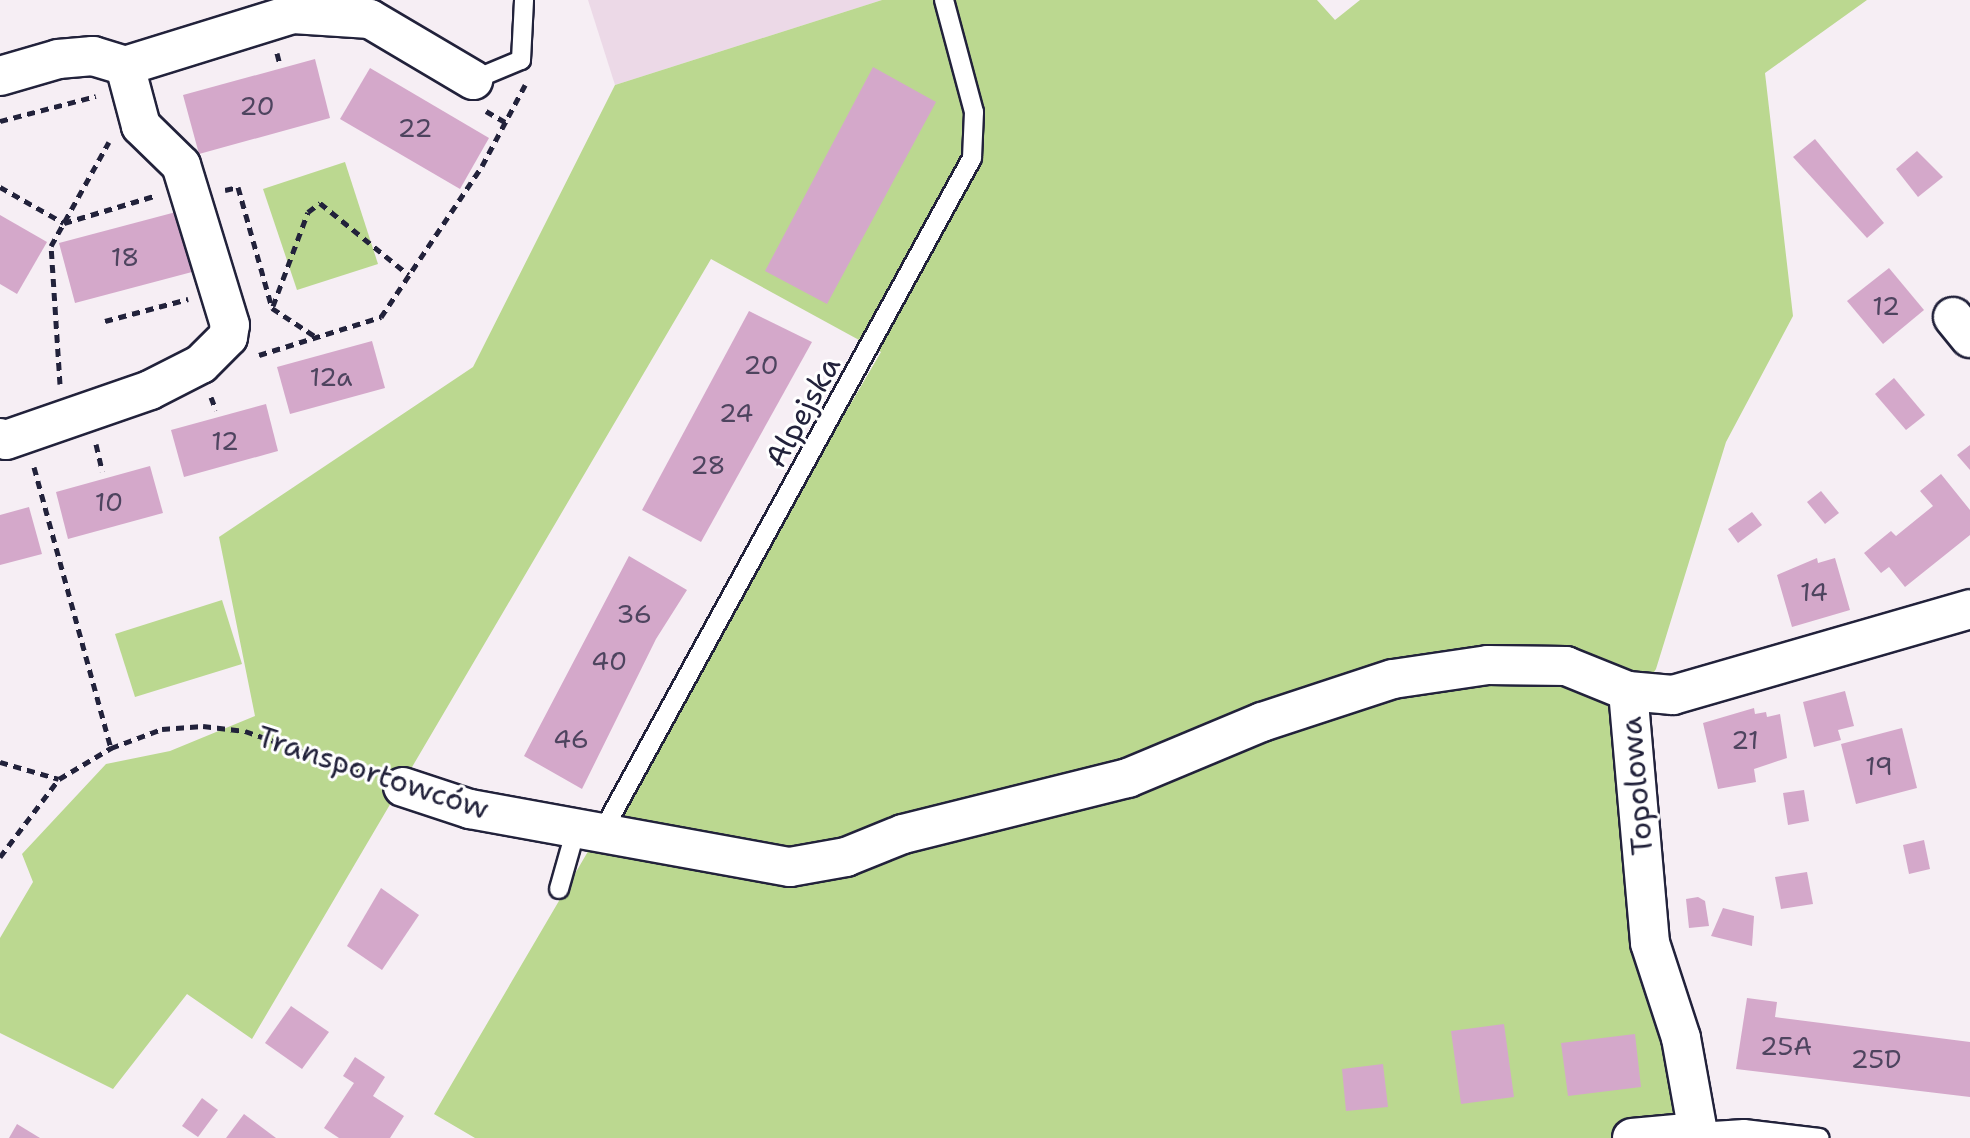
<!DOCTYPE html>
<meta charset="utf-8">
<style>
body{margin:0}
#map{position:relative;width:1970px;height:1138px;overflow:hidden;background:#f6eef4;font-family:"Shantell Sans",sans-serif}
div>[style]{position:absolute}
.built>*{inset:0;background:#ecd9e7}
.green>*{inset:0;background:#bbd890}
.building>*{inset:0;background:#d4a8ca}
.path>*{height:5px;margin-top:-2.5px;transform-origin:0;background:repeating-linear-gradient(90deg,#22223b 0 8px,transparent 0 14px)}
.roads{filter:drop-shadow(2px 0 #22223b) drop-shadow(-2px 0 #22223b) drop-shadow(0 2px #22223b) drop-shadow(0 -2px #22223b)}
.service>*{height:18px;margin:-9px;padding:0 9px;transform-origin:9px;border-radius:9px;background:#fff}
.minor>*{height:38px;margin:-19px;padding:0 19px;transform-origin:19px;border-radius:19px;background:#fff}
span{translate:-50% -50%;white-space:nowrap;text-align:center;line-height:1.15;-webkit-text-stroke:6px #fff;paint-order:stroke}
.number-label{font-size:26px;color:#4e445f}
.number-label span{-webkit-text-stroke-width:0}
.street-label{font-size:30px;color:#22223b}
</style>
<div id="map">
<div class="built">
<i style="clip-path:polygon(588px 0,882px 0,615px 85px)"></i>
</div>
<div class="green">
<i style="clip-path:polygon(882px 0,1317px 0,1335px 20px,1360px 0,1867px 0,1765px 73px,1793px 316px,1726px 442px,1656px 669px,1642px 690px,1685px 1138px,475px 1138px,434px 1114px,881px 352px,711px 259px,252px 1039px,187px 994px,113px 1089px,0 1033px,0 938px,33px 882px,22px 854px,106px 764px,170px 751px,255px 716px,219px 537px,473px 367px,615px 85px)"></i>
<i style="clip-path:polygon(345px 162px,378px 264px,297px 290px,263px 189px)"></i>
<i style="clip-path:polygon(222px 600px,242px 664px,135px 697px,115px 634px)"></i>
</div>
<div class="building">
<i style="clip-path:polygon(315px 59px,330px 118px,199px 154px,183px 95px)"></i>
<i style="clip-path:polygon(873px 67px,936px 102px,827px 304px,765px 271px)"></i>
<i style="clip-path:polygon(370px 68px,489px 138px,460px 189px,340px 119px)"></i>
<i style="clip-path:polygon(1815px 139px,1884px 223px,1867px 238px,1793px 157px)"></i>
<i style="clip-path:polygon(1917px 151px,1943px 177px,1918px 197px,1896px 169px)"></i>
<i style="clip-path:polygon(176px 212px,192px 272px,75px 303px,59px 243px)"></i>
<i style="clip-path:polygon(0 215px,47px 242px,17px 294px,0 284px)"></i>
<i style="clip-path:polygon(1889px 268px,1924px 310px,1883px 344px,1847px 301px)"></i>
<i style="clip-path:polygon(749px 311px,812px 342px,701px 542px,642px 510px)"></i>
<i style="clip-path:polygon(372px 341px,385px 388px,290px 414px,277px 367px)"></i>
<i style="clip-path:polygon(1894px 378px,1925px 415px,1906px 430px,1875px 394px)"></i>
<i style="clip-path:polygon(266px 404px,278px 451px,184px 477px,171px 430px)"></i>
<i style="clip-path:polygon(1970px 445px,1970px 470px,1957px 455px)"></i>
<i style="clip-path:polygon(150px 466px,163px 513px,68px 539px,56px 492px)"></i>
<i style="clip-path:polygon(1941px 474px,1970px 510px,1970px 535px,1905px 587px,1889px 567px,1881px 573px,1864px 553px,1891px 531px,1896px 536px,1933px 506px,1920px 491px)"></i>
<i style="clip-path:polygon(1821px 491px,1839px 513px,1825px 524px,1807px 502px)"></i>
<i style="clip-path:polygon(29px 507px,42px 554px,0 565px,0 515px)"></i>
<i style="clip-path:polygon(1752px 512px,1762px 525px,1738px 543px,1728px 529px)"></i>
<i style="clip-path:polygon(629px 556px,687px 590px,656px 639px,582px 789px,524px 756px)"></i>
<i style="clip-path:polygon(1817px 558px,1818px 563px,1835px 558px,1850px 610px,1792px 627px,1777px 575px)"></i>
<i style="clip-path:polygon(1845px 691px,1854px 726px,1838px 730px,1841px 740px,1814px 747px,1803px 702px)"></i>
<i style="clip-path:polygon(1754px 708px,1755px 714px,1766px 712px,1767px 717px,1780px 714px,1787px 758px,1754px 769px,1756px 782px,1718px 789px,1703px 723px)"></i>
<i style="clip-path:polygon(1902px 728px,1917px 788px,1856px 804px,1841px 744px)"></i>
<i style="clip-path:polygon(1804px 790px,1809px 821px,1788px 825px,1783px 793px)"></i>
<i style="clip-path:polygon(1924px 840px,1930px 869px,1909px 874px,1903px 845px)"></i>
<i style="clip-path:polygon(1807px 872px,1813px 904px,1781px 909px,1775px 877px)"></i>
<i style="clip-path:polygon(381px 888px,419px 915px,382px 970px,347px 946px)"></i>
<i style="clip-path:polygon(1698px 897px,1705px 901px,1709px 926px,1689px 928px,1686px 899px)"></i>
<i style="clip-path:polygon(1723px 908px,1754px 916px,1752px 946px,1711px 936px)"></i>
<i style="clip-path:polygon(1747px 998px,1777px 1002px,1775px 1017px,1970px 1042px,1970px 1097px,1736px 1069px)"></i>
<i style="clip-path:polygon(291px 1006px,329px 1032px,302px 1069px,265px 1043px)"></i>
<i style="clip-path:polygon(1504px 1024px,1514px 1097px,1461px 1104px,1451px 1031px)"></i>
<i style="clip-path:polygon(1635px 1034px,1641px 1087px,1568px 1096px,1561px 1043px)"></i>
<i style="clip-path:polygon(355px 1057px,385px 1077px,373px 1096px,404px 1116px,390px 1138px,339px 1138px,324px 1128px,354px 1083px,343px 1076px)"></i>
<i style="clip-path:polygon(1383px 1064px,1388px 1107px,1346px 1111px,1342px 1069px)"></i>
<i style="clip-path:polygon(202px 1098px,218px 1110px,198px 1137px,182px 1126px)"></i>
<i style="clip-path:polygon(244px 1114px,276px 1138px,226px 1138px)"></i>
<i style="clip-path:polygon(17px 1124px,40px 1138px,9px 1138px)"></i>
</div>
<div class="path">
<i style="left:277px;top:53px;width:12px;rotate:76deg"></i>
<i style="left:486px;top:111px;width:22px;rotate:30deg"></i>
<i style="left:0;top:121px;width:99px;rotate:-14.6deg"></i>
<i style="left:0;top:187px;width:73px;rotate:29.4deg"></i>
<i style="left:64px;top:223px;width:94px;rotate:-16.7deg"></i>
<i style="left:225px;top:190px;width:13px;rotate:-13deg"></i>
<i style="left:238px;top:187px;width:126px;rotate:74.3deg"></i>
<i style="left:272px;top:308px;width:53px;rotate:33.4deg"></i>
<i style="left:273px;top:306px;width:100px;rotate:-69.6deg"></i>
<i style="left:308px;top:212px;width:15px;rotate:-37deg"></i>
<i style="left:320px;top:203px;width:114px;rotate:39deg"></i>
<i style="left:105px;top:321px;width:86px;rotate:-14.8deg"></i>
<i style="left:259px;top:355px;width:128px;rotate:-17.3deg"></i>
<i style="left:381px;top:317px;width:182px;rotate:-56.2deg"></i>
<i style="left:482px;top:166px;width:92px;rotate:-62deg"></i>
<i style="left:60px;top:384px;width:138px;rotate:-93.7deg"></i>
<i style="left:51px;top:246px;width:119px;rotate:-60.9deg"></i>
<i style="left:211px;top:397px;width:14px;rotate:69deg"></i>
<i style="left:96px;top:444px;width:28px;rotate:77deg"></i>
<i style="left:34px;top:467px;width:291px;rotate:74.7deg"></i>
<i style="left:0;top:762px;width:61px;rotate:16.1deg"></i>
<i style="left:0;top:857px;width:98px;rotate:-52.9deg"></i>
<i style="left:59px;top:779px;width:61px;rotate:-30.8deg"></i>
<i style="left:111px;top:748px;width:54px;rotate:-20.4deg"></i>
<i style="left:162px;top:729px;width:41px;rotate:-4.2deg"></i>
<i style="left:203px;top:726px;width:42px;rotate:6.8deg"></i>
<i style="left:245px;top:731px;width:135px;rotate:19.5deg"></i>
</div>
<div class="roads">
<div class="service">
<i style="left:473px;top:80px;width:52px;rotate:-22.6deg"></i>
<i style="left:521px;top:60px;width:60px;rotate:-87.1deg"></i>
<i style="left:601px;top:834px;width:771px;rotate:-61.24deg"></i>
<i style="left:972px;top:158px;width:46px;rotate:-87.5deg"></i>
<i style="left:974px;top:112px;width:116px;rotate:-105deg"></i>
<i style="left:559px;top:889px;width:62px;rotate:-74.2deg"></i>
<i style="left:1698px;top:1132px;width:46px;rotate:-3.7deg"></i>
<i style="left:1744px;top:1129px;width:76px;rotate:6.8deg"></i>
</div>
<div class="minor">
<i style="left:0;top:76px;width:60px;rotate:-16.3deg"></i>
<i style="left:58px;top:59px;width:35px;rotate:-5deg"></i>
<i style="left:93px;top:56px;width:34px;rotate:17deg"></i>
<i style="left:125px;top:66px;width:176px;rotate:-17.2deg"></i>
<i style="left:293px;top:14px;width:77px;rotate:3.7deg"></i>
<i style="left:370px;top:19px;width:120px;rotate:30.6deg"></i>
<i style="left:1953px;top:317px;width:27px;rotate:51deg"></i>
<i style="left:0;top:438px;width:6px;rotate:18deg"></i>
<i style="left:6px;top:440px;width:152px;rotate:-19.1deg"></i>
<i style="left:150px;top:390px;width:57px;rotate:-27deg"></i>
<i style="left:201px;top:364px;width:38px;rotate:-45deg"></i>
<i style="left:228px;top:337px;width:12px;rotate:-81deg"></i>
<i style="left:230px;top:325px;width:167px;rotate:-107deg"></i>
<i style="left:181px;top:165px;width:56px;rotate:-135.7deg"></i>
<i style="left:141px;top:126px;width:62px;rotate:-104.9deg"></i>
<i style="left:1628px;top:691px;width:253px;rotate:85deg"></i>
<i style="left:1650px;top:943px;width:100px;rotate:71.9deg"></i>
<i style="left:1681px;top:1038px;width:102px;rotate:79.8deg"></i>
<i style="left:403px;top:787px;width:71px;rotate:18.2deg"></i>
<i style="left:470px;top:809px;width:325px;rotate:10.3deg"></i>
<i style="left:790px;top:867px;width:57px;rotate:-10.1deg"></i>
<i style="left:846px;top:857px;width:61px;rotate:-22deg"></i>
<i style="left:903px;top:834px;width:232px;rotate:-14deg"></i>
<i style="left:1128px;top:778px;width:145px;rotate:-22.7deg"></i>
<i style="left:1262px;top:722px;width:138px;rotate:-18.2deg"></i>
<i style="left:1393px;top:679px;width:96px;rotate:-8.4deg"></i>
<i style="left:1488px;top:665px;width:78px;rotate:0.7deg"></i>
<i style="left:1566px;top:666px;width:67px;rotate:22deg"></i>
<i style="left:1628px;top:691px;width:45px;rotate:5.1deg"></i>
<i style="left:1673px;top:695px;width:309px;rotate:-16.1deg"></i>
<i style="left:1632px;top:1138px;width:66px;rotate:-5.2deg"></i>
</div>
</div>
<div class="number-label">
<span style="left:257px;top:106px">20</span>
<span style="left:415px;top:128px">22</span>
<span style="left:125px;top:257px">18</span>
<span style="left:1886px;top:306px">12</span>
<span style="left:761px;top:365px">20</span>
<span style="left:331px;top:377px">12a</span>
<span style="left:736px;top:413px">24</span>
<span style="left:225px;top:441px">12</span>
<span style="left:708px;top:465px">28</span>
<span style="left:109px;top:502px">10</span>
<span style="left:1814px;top:592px">14</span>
<span style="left:634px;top:614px">36</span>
<span style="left:609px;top:661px">40</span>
<span style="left:571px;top:739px">46</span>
<span style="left:1745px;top:740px">21</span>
<span style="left:1879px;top:766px">19</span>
<span style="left:1786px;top:1046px">25A</span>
<span style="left:1876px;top:1059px">25D</span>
</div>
<div class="street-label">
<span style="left:803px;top:412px;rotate:-61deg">Alpejska</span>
<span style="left:373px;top:773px;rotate:18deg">Transportowców</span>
<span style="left:1637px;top:786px;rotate:-95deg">Topolowa</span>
</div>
</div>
